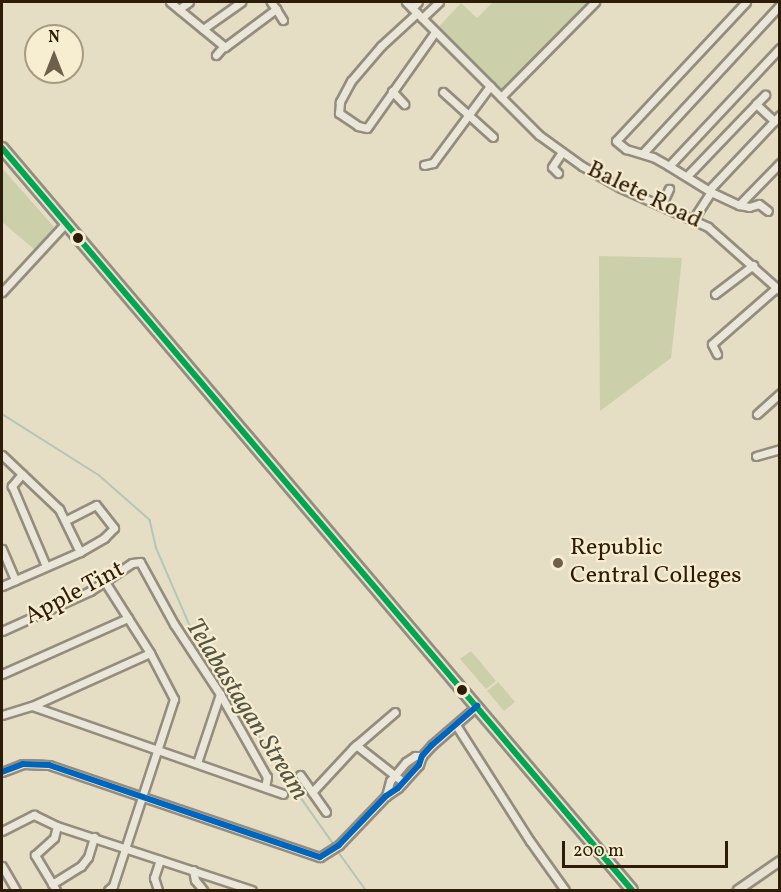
<!DOCTYPE html>
<style>
body{margin:0}
#map{position:relative;width:781px;height:892px;overflow:hidden;background:#e6ddc5;font-family:Vollkorn,serif}
div>[style]{position:absolute}
.green>*{inset:0;background:#cbd0aa}
.stream>*{height:1.5px;margin:-0.75px;padding:0 0.75px;transform-origin:0.75px;border-radius:0.75px;background:#b2c7b8}
.roads{filter:drop-shadow(2px 0 #948d7d) drop-shadow(-2px 0 #948d7d) drop-shadow(0 2px #948d7d) drop-shadow(0 -2px #948d7d)}
.minor>*{height:7px;margin:-3.5px;padding:0 3.5px;transform-origin:3.5px;border-radius:3.5px;background:#eae6d9}
.major>*{height:8px;margin:-4px;padding:0 4px;transform-origin:4px;border-radius:4px;background:#e6e1d3}
.highway>*{height:10px;margin:-5px;padding:0 5px;transform-origin:5px;border-radius:5px;background:#e6e1d3}
.bus-1>*{height:6px;margin:-3px;padding:0 3px;transform-origin:3px;border-radius:3px;background:#00a651}
.bus-2>*{height:6px;margin:-3px;padding:0 3px;transform-origin:3px;border-radius:3px;background:#0065bd}
.dots>*{width:16px;height:16px;translate:-50% -50%;box-sizing:border-box;border:3px solid #f7edd1;border-radius:50%}
span{translate:-50% -50%;white-space:nowrap;text-align:center;line-height:1.15;-webkit-text-stroke:4.5px #f7edd1;paint-order:stroke}
.street-label{font-size:24px;color:#2d1d08}
.poi-label{font-size:24px;color:#2d1d08}
.left{translate:0 -50%;text-align:left}
.water-label{font-size:26px;color:#545544;font-style:italic}
.frame{position:absolute;inset:0;border:3px solid #2d1d08;pointer-events:none}
.north{position:absolute;left:24px;top:24px;width:60px;height:60px;box-sizing:border-box;background:#f7edd1;border:2px solid #a69a81;border-radius:50%;rotate:0deg;font-size:16px;font-weight:700;line-height:24px;text-align:center;color:#2d1d08}
.north::after{content:'';display:block;margin:auto;width:21px;height:27px;background:#6e604a;clip-path:polygon(50% 0,100% 100%,50% 72%,0 100%)}
.scale{position:absolute;left:562px;top:841px;width:166px;height:27px;box-sizing:border-box;border:3px solid #2d1d08;border-top:0;padding-left:8px;font-size:18px;line-height:21px;white-space:nowrap;color:#2d1d08;-webkit-text-stroke:4px #f7edd1;paint-order:stroke}
</style>
<div id="map">
<div class="green">
<i style="clip-path:polygon(493px 2px,601px 2px,505px 102px,433px 33px,461px 3px,477px 18px)"></i>
<i style="clip-path:polygon(2px 168px,54px 227px,35px 250px,2px 222px)"></i>
<i style="clip-path:polygon(599px 256px,682px 258px,671px 358px,600px 411px)"></i>
<i style="clip-path:polygon(471px 651px,496px 681px,486px 689px,460px 659px)"></i>
<i style="clip-path:polygon(498px 682px,515px 702px,504px 711px,487px 691px)"></i>
</div>
<div class="stream">
<i style="left:2px;top:414px;width:115px;rotate:32.2deg"></i>
<i style="left:99px;top:475px;width:68px;rotate:41.4deg"></i>
<i style="left:150px;top:520px;width:28px;rotate:77deg"></i>
<i style="left:156px;top:547px;width:90px;rotate:66.6deg"></i>
<i style="left:192px;top:630px;width:164px;rotate:57.5deg"></i>
<i style="left:280px;top:768px;width:95px;rotate:54.8deg"></i>
<i style="left:337px;top:850px;width:49px;rotate:54.1deg"></i>
</div>
<div class="roads">
<div class="minor">
<i style="left:170px;top:2px;width:71px;rotate:39.3deg"></i>
<i style="left:225px;top:47px;width:64px;rotate:-36.7deg"></i>
<i style="left:276px;top:9px;width:9px;rotate:-126deg"></i>
<i style="left:406px;top:2px;width:188px;rotate:45deg"></i>
<i style="left:539px;top:135px;width:53px;rotate:35.8deg"></i>
<i style="left:582px;top:166px;width:45px;rotate:29.4deg"></i>
<i style="left:621px;top:188px;width:95px;rotate:24.1deg"></i>
<i style="left:708px;top:227px;width:96px;rotate:41.6deg"></i>
<i style="left:746px;top:2px;width:190px;rotate:133.1deg"></i>
<i style="left:616px;top:141px;width:13px;rotate:39deg"></i>
<i style="left:626px;top:149px;width:28px;rotate:17deg"></i>
<i style="left:653px;top:157px;width:18px;rotate:29deg"></i>
<i style="left:669px;top:166px;width:49px;rotate:31.8deg"></i>
<i style="left:711px;top:192px;width:31px;rotate:25deg"></i>
<i style="left:739px;top:205px;width:10px;rotate:11deg"></i>
<i style="left:749px;top:207px;width:10px;rotate:-17deg"></i>
<i style="left:759px;top:204px;width:11px;rotate:38deg"></i>
<i style="left:412px;top:8px;width:8px;rotate:-45deg"></i>
<i style="left:179px;top:9px;width:12px;rotate:-35deg"></i>
<i style="left:276px;top:9px;width:13px;rotate:58deg"></i>
<i style="left:417px;top:13px;width:49px;rotate:137.5deg"></i>
<i style="left:381px;top:46px;width:46px;rotate:130.6deg"></i>
<i style="left:351px;top:81px;width:24px;rotate:118deg"></i>
<i style="left:340px;top:102px;width:11px;rotate:95deg"></i>
<i style="left:339px;top:113px;width:23px;rotate:34deg"></i>
<i style="left:358px;top:126px;width:9px;rotate:13deg"></i>
<i style="left:367px;top:128px;width:118px;rotate:-54.7deg"></i>
<i style="left:422px;top:18px;width:23px;rotate:-43deg"></i>
<i style="left:203px;top:29px;width:47px;rotate:-35.4deg"></i>
<i style="left:216px;top:55px;width:11px;rotate:-49deg"></i>
<i style="left:392px;top:91px;width:18px;rotate:47deg"></i>
<i style="left:443px;top:92px;width:67px;rotate:42deg"></i>
<i style="left:501px;top:97px;width:134px;rotate:-45.3deg"></i>
<i style="left:756px;top:104px;width:13px;rotate:-45deg"></i>
<i style="left:643px;top:153px;width:202px;rotate:-47.2deg"></i>
<i style="left:424px;top:165px;width:9px;rotate:-13deg"></i>
<i style="left:433px;top:163px;width:96px;rotate:-53.5deg"></i>
<i style="left:669px;top:166px;width:162px;rotate:-46.8deg"></i>
<i style="left:558px;top:173px;width:8px;rotate:-135deg"></i>
<i style="left:552px;top:167px;width:18px;rotate:-56deg"></i>
<i style="left:687px;top:176px;width:100px;rotate:-46.2deg"></i>
<i style="left:756px;top:104px;width:25px;rotate:43deg"></i>
<i style="left:709px;top:190px;width:103px;rotate:-46.6deg"></i>
<i style="left:739px;top:205px;width:59px;rotate:-45.7deg"></i>
<i style="left:661px;top:206px;width:19px;rotate:-65deg"></i>
<i style="left:694px;top:218px;width:31px;rotate:-57deg"></i>
<i style="left:2px;top:292px;width:93px;rotate:-47.2deg"></i>
<i style="left:715px;top:294px;width:48px;rotate:-37.3deg"></i>
<i style="left:717px;top:354px;width:11px;rotate:-117deg"></i>
<i style="left:712px;top:344px;width:85px;rotate:-41.2deg"></i>
<i style="left:757px;top:414px;width:31px;rotate:-42deg"></i>
<i style="left:2px;top:455px;width:79px;rotate:43.5deg"></i>
<i style="left:59px;top:509px;width:48px;rotate:64deg"></i>
<i style="left:756px;top:456px;width:25px;rotate:-16deg"></i>
<i style="left:22px;top:474px;width:16px;rotate:130deg"></i>
<i style="left:12px;top:486px;width:87px;rotate:67deg"></i>
<i style="left:2px;top:549px;width:34px;rotate:67deg"></i>
<i style="left:105px;top:582px;width:84px;rotate:57.6deg"></i>
<i style="left:150px;top:653px;width:52px;rotate:62.4deg"></i>
<i style="left:174px;top:699px;width:197px;rotate:108.1deg"></i>
<i style="left:113px;top:886px;width:6px;rotate:141deg"></i>
<i style="left:2px;top:586px;width:85px;rotate:-23.6deg"></i>
<i style="left:80px;top:552px;width:28px;rotate:-30deg"></i>
<i style="left:104px;top:538px;width:14px;rotate:-45deg"></i>
<i style="left:114px;top:528px;width:29px;rotate:-128deg"></i>
<i style="left:96px;top:505px;width:34px;rotate:153deg"></i>
<i style="left:2px;top:631px;width:97px;rotate:-24.4deg"></i>
<i style="left:90px;top:591px;width:50px;rotate:-33.7deg"></i>
<i style="left:132px;top:563px;width:8px;rotate:-7deg"></i>
<i style="left:140px;top:562px;width:71px;rotate:61.3deg"></i>
<i style="left:174px;top:624px;width:84px;rotate:56.7deg"></i>
<i style="left:220px;top:694px;width:95px;rotate:60.5deg"></i>
<i style="left:267px;top:777px;width:10px;rotate:101deg"></i>
<i style="left:2px;top:674px;width:138px;rotate:-24deg"></i>
<i style="left:32px;top:706px;width:129px;rotate:-24.2deg"></i>
<i style="left:2px;top:715px;width:31px;rotate:-17deg"></i>
<i style="left:32px;top:706px;width:266px;rotate:19.3deg"></i>
<i style="left:456px;top:725px;width:138px;rotate:57.5deg"></i>
<i style="left:530px;top:841px;width:60px;rotate:54.5deg"></i>
<i style="left:356px;top:745px;width:60px;rotate:38.2deg"></i>
<i style="left:197px;top:763px;width:73px;rotate:-71.6deg"></i>
<i style="left:2px;top:772px;width:22px;rotate:-21deg"></i>
<i style="left:23px;top:764px;width:26px;rotate:2deg"></i>
<i style="left:49px;top:765px;width:286px;rotate:18.8deg"></i>
<i style="left:320px;top:857px;width:22px;rotate:-32deg"></i>
<i style="left:339px;top:845px;width:68px;rotate:-46.2deg"></i>
<i style="left:386px;top:796px;width:14px;rotate:-34deg"></i>
<i style="left:398px;top:788px;width:31px;rotate:-48deg"></i>
<i style="left:419px;top:765px;width:9px;rotate:-72deg"></i>
<i style="left:422px;top:756px;width:15px;rotate:-48deg"></i>
<i style="left:432px;top:745px;width:60px;rotate:-40.9deg"></i>
<i style="left:300px;top:775px;width:45px;rotate:54.9deg"></i>
<i style="left:313px;top:791px;width:59px;rotate:-47.1deg"></i>
<i style="left:353px;top:748px;width:55px;rotate:-40.6deg"></i>
<i style="left:386px;top:796px;width:16px;rotate:-75deg"></i>
<i style="left:390px;top:781px;width:25px;rotate:-50deg"></i>
<i style="left:406px;top:762px;width:11px;rotate:-34deg"></i>
<i style="left:415px;top:756px;width:7px"></i>
<i style="left:2px;top:831px;width:36px;rotate:-27deg"></i>
<i style="left:34px;top:815px;width:25px;rotate:26deg"></i>
<i style="left:57px;top:826px;width:205px;rotate:18.2deg"></i>
<i style="left:2px;top:866px;width:28px;rotate:60deg"></i>
<i style="left:193px;top:870px;width:10px;rotate:79deg"></i>
<i style="left:195px;top:880px;width:13px;rotate:51deg"></i>
<i style="left:52px;top:884px;width:34px;rotate:-32deg"></i>
<i style="left:81px;top:866px;width:11px;rotate:-52deg"></i>
<i style="left:88px;top:857px;width:21px;rotate:-73deg"></i>
<i style="left:56px;top:890px;width:41px;rotate:-121deg"></i>
<i style="left:35px;top:855px;width:25px;rotate:-42deg"></i>
<i style="left:54px;top:838px;width:12px;rotate:-76deg"></i>
<i style="left:158px;top:890px;width:13px;rotate:-108deg"></i>
<i style="left:154px;top:878px;width:19px;rotate:-72deg"></i>
</div>
<div class="major">
<i style="left:738px;top:890px;width:51px;rotate:-34.6deg"></i>
</div>
<div class="highway">
<i style="left:2px;top:148px;width:973px;rotate:49.67deg"></i>
</div>
</div>
<div class="bus-1">
<i style="left:2px;top:148px;width:973px;rotate:49.67deg"></i>
</div>
<div class="bus-2">
<i style="left:2px;top:772px;width:22px;rotate:-21deg"></i>
<i style="left:23px;top:764px;width:26px;rotate:2deg"></i>
<i style="left:49px;top:765px;width:286px;rotate:18.8deg"></i>
<i style="left:320px;top:857px;width:22px;rotate:-32deg"></i>
<i style="left:339px;top:845px;width:68px;rotate:-46.2deg"></i>
<i style="left:386px;top:796px;width:14px;rotate:-34deg"></i>
<i style="left:398px;top:788px;width:31px;rotate:-48deg"></i>
<i style="left:419px;top:765px;width:9px;rotate:-72deg"></i>
<i style="left:422px;top:756px;width:15px;rotate:-48deg"></i>
<i style="left:432px;top:745px;width:60px;rotate:-40.9deg"></i>
</div>
<div class="dots">
<i style="left:78px;top:238px;background:#2d1d08"></i>
<i style="left:558px;top:563px;background:#6e604a"></i>
<i style="left:462px;top:690px;background:#2d1d08"></i>
</div>
<div class="street-label">
<span style="left:644px;top:196px;rotate:26deg">Balete Road</span>
<span style="left:75px;top:594px;rotate:-28deg">Apple Tint</span>
</div>
<div class="poi-label">
<span class="left" style="left:570px;top:563px">Republic<br>Central Colleges</span>
</div>
<div class="water-label">
<span style="left:246px;top:710px;rotate:58deg">Telabastagan Stream</span>
</div>
<div class="frame"></div>
<div class="north">N</div>
<div class="scale">200 m</div>
</div>
